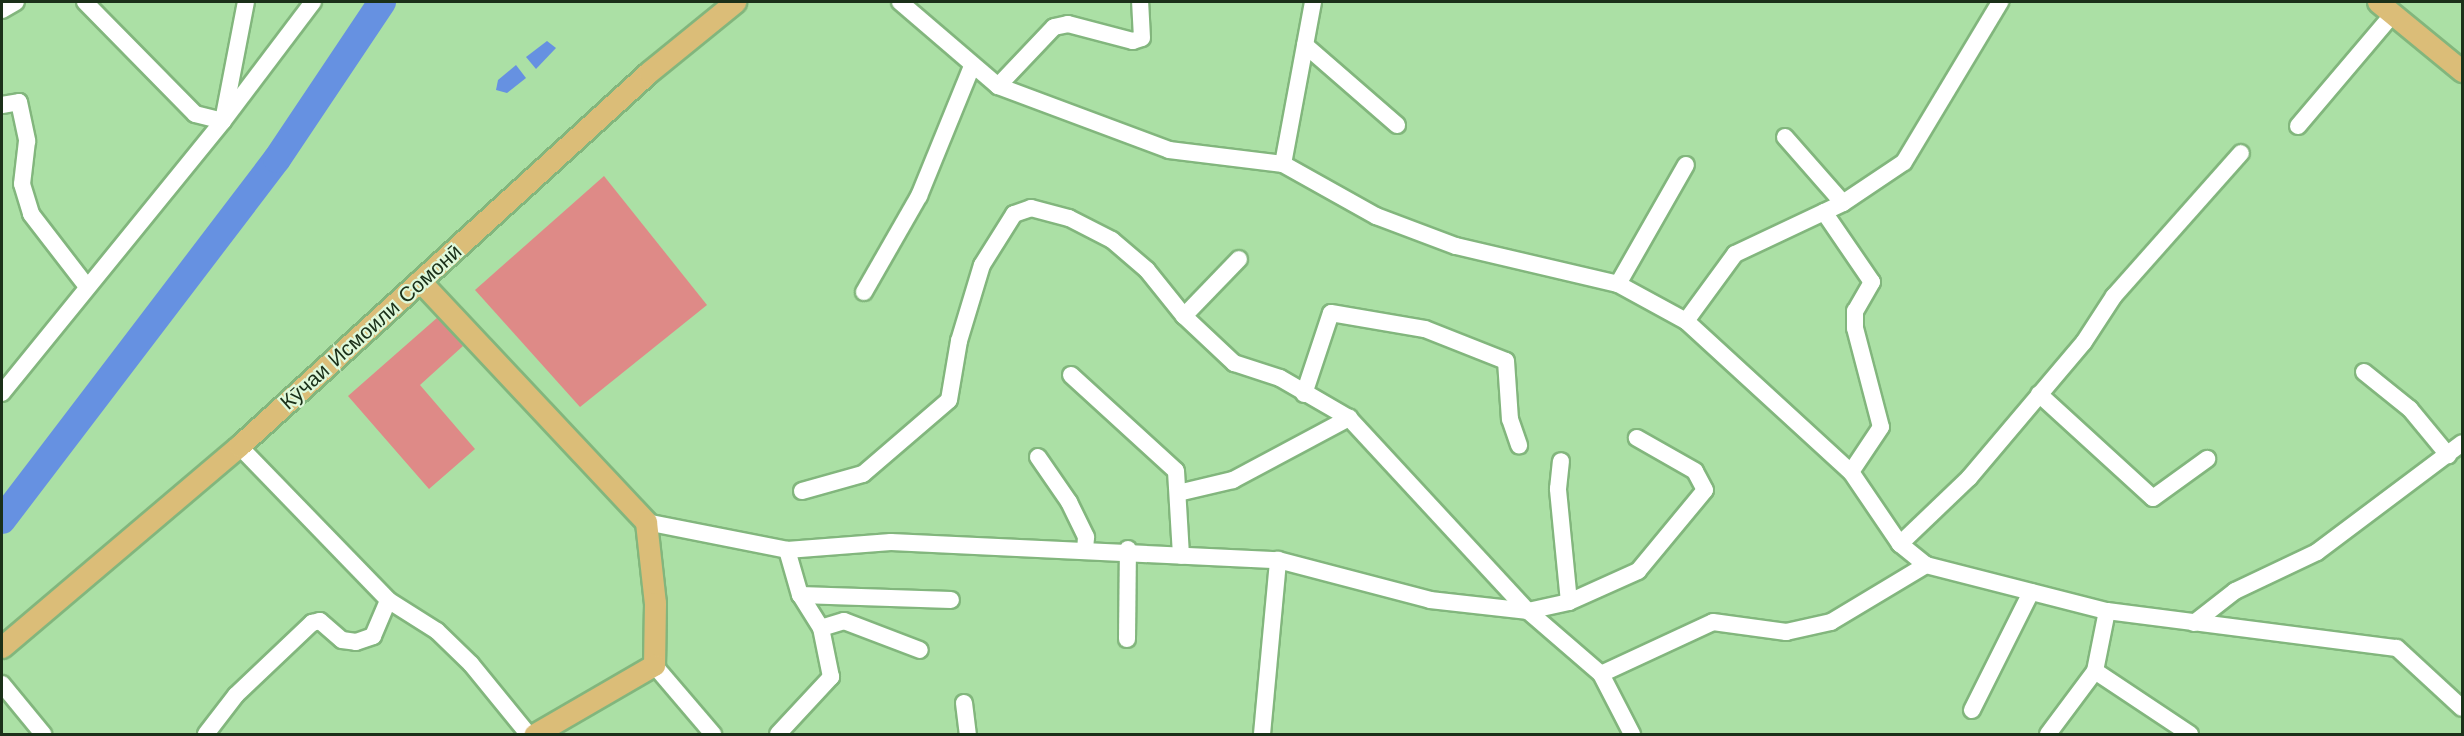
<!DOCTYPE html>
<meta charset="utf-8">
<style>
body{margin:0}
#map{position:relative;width:2464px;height:736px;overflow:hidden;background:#abe0a5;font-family:"Work Sans",sans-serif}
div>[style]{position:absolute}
.green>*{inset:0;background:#de8a87}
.water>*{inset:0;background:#6691e1}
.river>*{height:28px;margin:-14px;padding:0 14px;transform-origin:14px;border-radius:14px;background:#6691e1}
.roads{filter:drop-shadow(2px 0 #82b67d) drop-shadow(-2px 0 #82b67d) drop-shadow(0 2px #82b67d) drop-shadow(0 -2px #82b67d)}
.minor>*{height:16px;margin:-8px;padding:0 8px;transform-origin:8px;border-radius:8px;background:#fff}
.major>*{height:21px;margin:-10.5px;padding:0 10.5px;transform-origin:10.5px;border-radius:10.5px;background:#dbbd78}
span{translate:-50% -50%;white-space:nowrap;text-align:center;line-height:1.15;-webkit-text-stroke:4.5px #dff9db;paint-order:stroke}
.street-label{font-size:21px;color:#1b3019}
.frame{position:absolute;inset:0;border:3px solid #1b3019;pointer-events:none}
</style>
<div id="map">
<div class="green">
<i style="clip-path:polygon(604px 176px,707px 305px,580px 407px,475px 290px)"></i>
<i style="clip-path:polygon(438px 317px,463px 346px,420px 385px,475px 449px,429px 489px,348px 396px)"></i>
</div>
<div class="water">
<i style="clip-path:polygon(547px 41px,556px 48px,536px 69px,526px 57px)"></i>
<i style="clip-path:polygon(516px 65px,526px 78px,507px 93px,496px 90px,498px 80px)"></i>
</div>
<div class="river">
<i style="left:2px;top:520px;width:454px;rotate:-52.7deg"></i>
<i style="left:277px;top:159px;width:189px;rotate:-56.2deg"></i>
</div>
<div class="roads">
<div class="minor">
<i style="left:85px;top:2px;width:157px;rotate:45.5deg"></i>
<i style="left:195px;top:114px;width:29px;rotate:14deg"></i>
<i style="left:223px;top:121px;width:121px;rotate:-79.1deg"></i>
<i style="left:900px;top:2px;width:129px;rotate:40.6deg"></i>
<i style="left:998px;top:86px;width:183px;rotate:20.5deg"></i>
<i style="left:1169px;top:150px;width:115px;rotate:7deg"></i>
<i style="left:1283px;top:164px;width:107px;rotate:29.2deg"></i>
<i style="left:1376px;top:216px;width:85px;rotate:20.6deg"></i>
<i style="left:1456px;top:246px;width:166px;rotate:13.2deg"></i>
<i style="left:1618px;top:284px;width:77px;rotate:28.6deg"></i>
<i style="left:1686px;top:321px;width:224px;rotate:42.5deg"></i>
<i style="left:1851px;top:472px;width:87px;rotate:55.8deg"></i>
<i style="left:1900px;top:544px;width:33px;rotate:39deg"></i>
<i style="left:1926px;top:565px;width:187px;rotate:14.3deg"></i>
<i style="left:2107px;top:611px;width:292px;rotate:7.3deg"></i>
<i style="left:2397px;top:648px;width:88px;rotate:42.7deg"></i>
<i style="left:2px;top:10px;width:16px;rotate:-30deg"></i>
<i style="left:1305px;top:45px;width:122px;rotate:41deg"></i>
<i style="left:998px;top:86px;width:81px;rotate:-46.5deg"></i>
<i style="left:1054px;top:27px;width:14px;rotate:-12deg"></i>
<i style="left:1068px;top:24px;width:67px;rotate:14.7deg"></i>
<i style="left:1133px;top:41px;width:9px;rotate:-18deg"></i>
<i style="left:1142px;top:38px;width:36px;rotate:-93deg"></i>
<i style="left:2px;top:105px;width:17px;rotate:-10deg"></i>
<i style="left:19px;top:102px;width:40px;rotate:78deg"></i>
<i style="left:27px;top:141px;width:43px;rotate:96.6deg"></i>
<i style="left:22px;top:184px;width:31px;rotate:73deg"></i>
<i style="left:31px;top:214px;width:88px;rotate:52.4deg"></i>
<i style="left:2298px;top:126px;width:147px;rotate:-49.7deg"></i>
<i style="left:1785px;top:137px;width:88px;rotate:48.7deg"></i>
<i style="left:1283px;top:164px;width:165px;rotate:-79.5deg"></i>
<i style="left:1824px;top:212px;width:85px;rotate:55.6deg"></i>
<i style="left:1872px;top:282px;width:34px;rotate:120deg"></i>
<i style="left:1855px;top:311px;width:17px;rotate:90deg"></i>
<i style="left:1855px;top:328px;width:102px;rotate:75.3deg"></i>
<i style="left:1881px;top:427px;width:54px;rotate:123.7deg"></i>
<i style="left:1618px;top:284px;width:137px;rotate:-60.3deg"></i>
<i style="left:864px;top:292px;width:111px;rotate:-60.2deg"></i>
<i style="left:919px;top:196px;width:140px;rotate:-67.8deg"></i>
<i style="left:1184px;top:316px;width:79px;rotate:-46deg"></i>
<i style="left:1686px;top:321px;width:83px;rotate:-53.8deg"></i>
<i style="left:1735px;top:254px;width:119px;rotate:-25.3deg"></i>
<i style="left:1843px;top:203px;width:73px;rotate:-33.9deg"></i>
<i style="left:1904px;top:162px;width:187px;rotate:-59deg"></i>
<i style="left:2364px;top:372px;width:59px;rotate:38.8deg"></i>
<i style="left:2410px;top:409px;width:60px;rotate:50.4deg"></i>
<i style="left:1071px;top:375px;width:142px;rotate:42.4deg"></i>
<i style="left:1176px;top:471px;width:85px;rotate:86.6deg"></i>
<i style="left:2px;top:393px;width:350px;rotate:-50.9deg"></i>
<i style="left:223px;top:121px;width:149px;rotate:-52.9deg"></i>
<i style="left:1304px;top:394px;width:85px;rotate:-71.6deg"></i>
<i style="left:1331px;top:313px;width:95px;rotate:9.7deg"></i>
<i style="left:1425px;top:329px;width:87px;rotate:21.6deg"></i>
<i style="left:1506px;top:361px;width:58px;rotate:86.1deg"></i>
<i style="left:1510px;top:419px;width:28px;rotate:71deg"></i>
<i style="left:2039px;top:394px;width:154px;rotate:42.4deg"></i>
<i style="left:2153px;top:498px;width:67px;rotate:-35.8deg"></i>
<i style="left:239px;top:446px;width:214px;rotate:45.9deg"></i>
<i style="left:1038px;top:457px;width:55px;rotate:55.4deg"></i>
<i style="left:1069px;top:502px;width:39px;rotate:64deg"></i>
<i style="left:1086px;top:537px;width:13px;rotate:94deg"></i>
<i style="left:802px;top:491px;width:63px;rotate:-15.6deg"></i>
<i style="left:863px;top:474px;width:113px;rotate:-40.7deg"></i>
<i style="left:949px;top:400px;width:60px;rotate:-80.4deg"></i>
<i style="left:959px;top:341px;width:79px;rotate:-73.2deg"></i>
<i style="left:982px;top:265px;width:60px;rotate:-57.9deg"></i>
<i style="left:1014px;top:214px;width:18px;rotate:-19deg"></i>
<i style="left:1031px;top:208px;width:39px;rotate:15deg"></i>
<i style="left:1069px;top:218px;width:48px;rotate:27.1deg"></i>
<i style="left:1112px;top:240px;width:46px;rotate:40.6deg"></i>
<i style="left:1147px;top:270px;width:59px;rotate:51.2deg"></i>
<i style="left:1184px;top:316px;width:69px;rotate:43.2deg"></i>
<i style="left:1234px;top:363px;width:48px;rotate:18.1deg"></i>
<i style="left:1280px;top:378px;width:80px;rotate:30.1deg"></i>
<i style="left:1349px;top:418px;width:263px;rotate:47.2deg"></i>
<i style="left:1528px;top:611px;width:96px;rotate:40.8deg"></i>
<i style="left:1601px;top:674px;width:68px;rotate:62.7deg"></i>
<i style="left:1178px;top:493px;width:57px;rotate:-13.3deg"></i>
<i style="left:1233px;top:480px;width:132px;rotate:-28.1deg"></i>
<i style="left:646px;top:522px;width:144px;rotate:11.2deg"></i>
<i style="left:787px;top:550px;width:104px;rotate:-4.4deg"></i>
<i style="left:891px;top:542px;width:387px;rotate:2.7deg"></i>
<i style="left:1278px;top:560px;width:157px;rotate:14.7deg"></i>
<i style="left:1430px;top:600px;width:99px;rotate:6.4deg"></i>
<i style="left:1528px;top:611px;width:42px;rotate:-12.4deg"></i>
<i style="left:1569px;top:602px;width:114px;rotate:-95.6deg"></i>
<i style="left:1558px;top:489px;width:28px;rotate:-84deg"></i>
<i style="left:1900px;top:544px;width:95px;rotate:-43.7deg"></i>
<i style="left:1969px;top:478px;width:178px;rotate:-49.8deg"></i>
<i style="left:2084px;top:342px;width:55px;rotate:-56.9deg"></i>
<i style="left:2114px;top:296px;width:191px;rotate:-48.4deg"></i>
<i style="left:800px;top:595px;width:151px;rotate:1.9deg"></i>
<i style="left:1569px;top:602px;width:76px;rotate:-24.2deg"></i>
<i style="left:1638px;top:571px;width:105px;rotate:-50.4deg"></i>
<i style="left:1705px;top:490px;width:21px;rotate:-118deg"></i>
<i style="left:1695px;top:471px;width:67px;rotate:-150.4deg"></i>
<i style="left:2194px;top:623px;width:52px;rotate:-38deg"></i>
<i style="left:2235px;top:591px;width:91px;rotate:-25.4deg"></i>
<i style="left:2317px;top:552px;width:181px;rotate:-36.9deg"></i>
<i style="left:821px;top:628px;width:24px;rotate:-17deg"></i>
<i style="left:844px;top:621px;width:81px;rotate:20.9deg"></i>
<i style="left:1127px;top:639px;width:90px;rotate:-89.4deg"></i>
<i style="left:654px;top:665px;width:91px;rotate:49.5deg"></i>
<i style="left:2095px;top:671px;width:114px;rotate:33.6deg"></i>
<i style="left:1601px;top:674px;width:123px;rotate:-24.9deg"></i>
<i style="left:1713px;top:622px;width:74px;rotate:7.8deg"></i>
<i style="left:1786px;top:632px;width:46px;rotate:-12.5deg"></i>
<i style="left:1831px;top:622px;width:111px;rotate:-31deg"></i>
<i style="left:2px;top:684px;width:65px;rotate:50.6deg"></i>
<i style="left:964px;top:703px;width:31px;rotate:83deg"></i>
<i style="left:1972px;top:710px;width:132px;rotate:-63.4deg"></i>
<i style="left:206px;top:734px;width:49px;rotate:-52.4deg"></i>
<i style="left:236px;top:695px;width:105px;rotate:-43.5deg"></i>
<i style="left:312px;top:623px;width:8px;rotate:-14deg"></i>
<i style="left:320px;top:621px;width:29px;rotate:41deg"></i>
<i style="left:342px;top:640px;width:14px;rotate:8deg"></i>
<i style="left:356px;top:642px;width:18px;rotate:-19deg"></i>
<i style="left:373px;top:636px;width:39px;rotate:-67deg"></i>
<i style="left:388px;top:600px;width:58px;rotate:32.3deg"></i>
<i style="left:437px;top:631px;width:47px;rotate:44.1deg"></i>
<i style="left:471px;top:664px;width:90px;rotate:50.8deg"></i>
<i style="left:778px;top:734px;width:78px;rotate:-47.1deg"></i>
<i style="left:831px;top:677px;width:50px;rotate:-101.5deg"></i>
<i style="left:821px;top:628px;width:39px;rotate:-122deg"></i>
<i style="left:800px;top:595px;width:47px;rotate:-106.1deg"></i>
<i style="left:1262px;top:734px;width:175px;rotate:-84.7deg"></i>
<i style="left:2048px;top:734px;width:79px;rotate:-53.3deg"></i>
<i style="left:2095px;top:671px;width:61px;rotate:-78.7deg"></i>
</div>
<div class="major">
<i style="left:2378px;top:2px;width:109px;rotate:39.4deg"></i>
<i style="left:420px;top:281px;width:330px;rotate:46.8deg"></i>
<i style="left:646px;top:522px;width:81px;rotate:83.7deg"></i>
<i style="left:655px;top:603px;width:62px;rotate:90.9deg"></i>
<i style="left:654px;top:665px;width:138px;rotate:149.9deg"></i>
<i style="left:2px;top:647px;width:311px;rotate:-40.3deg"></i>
<i style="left:239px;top:446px;width:555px;rotate:-42.37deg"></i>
<i style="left:649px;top:72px;width:111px;rotate:-39.1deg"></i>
</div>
</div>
<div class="street-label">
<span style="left:371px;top:327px;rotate:-42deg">Кӯчаи Исмоили Сомонӣ</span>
</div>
<div class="frame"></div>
</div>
